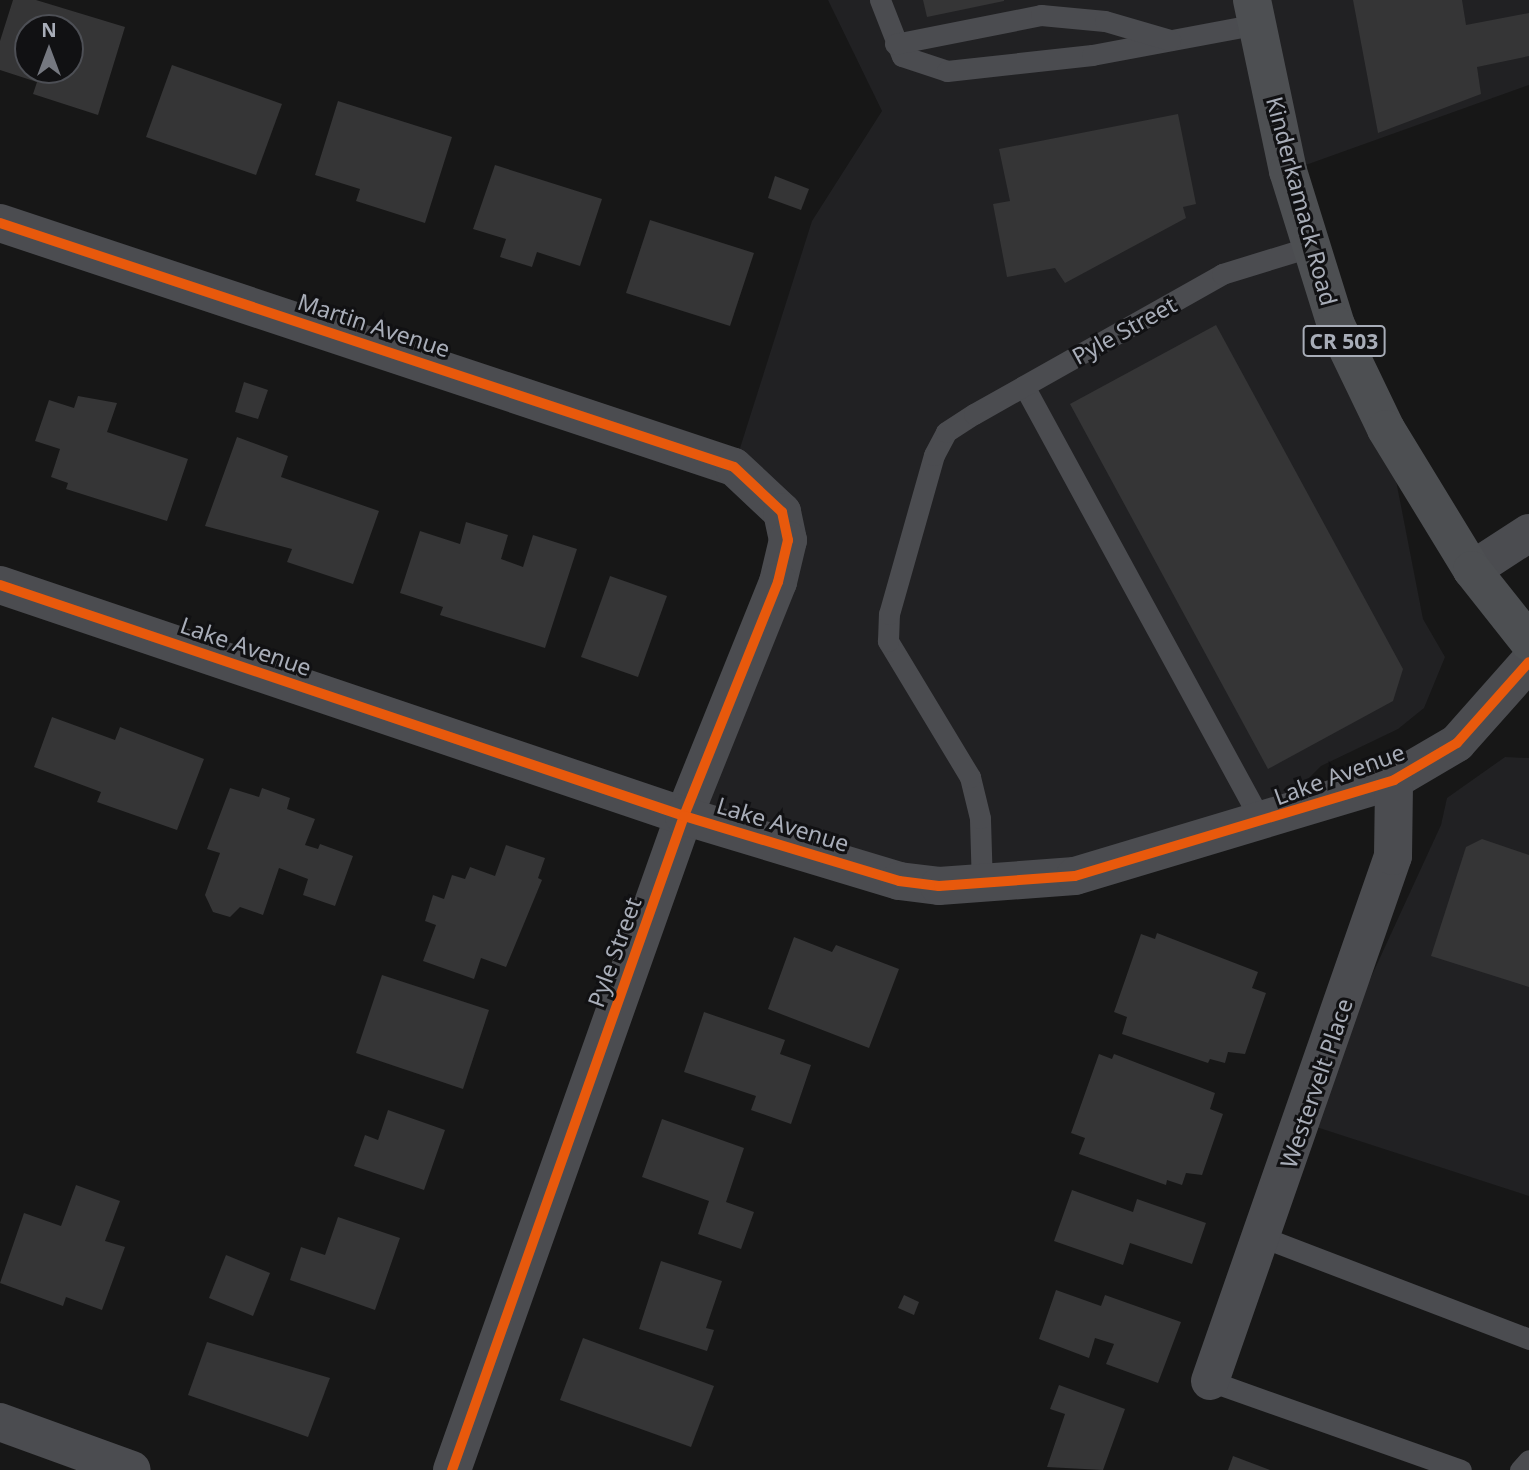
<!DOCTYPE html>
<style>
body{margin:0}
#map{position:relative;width:1529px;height:1470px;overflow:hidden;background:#171717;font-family:"Noto Sans",sans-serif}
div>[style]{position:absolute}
.built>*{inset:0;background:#212123}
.building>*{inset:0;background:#353536}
.lane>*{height:21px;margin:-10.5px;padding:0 10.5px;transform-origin:10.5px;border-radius:10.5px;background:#4b4c50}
.street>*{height:38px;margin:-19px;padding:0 19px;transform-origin:19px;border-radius:19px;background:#4b4c50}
.primary>*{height:38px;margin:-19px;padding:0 19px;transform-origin:19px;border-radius:19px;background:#4d4f52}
.cycleway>*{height:10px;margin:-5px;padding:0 5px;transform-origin:5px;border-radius:5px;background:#e8590c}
span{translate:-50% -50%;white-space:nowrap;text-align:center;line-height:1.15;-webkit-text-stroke:6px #111113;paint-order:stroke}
.shield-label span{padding:2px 5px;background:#111113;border:2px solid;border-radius:5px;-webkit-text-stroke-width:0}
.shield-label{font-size:21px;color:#a8adb8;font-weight:700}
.street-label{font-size:23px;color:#a8adb8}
.north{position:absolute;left:14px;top:14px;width:70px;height:70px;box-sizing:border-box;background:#111113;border:2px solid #4d4f55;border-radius:50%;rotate:0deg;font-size:19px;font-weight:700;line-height:28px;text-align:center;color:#a8adb8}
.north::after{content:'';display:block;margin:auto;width:24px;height:32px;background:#757880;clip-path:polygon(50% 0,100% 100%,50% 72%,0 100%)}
</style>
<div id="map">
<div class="built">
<i style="clip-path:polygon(828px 0,1529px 0,1529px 85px,1289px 171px,1386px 429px,1423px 619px,1445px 657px,1424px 708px,1398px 729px,1321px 766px,1263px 824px,982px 887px,684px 816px,788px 540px,734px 467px,812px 221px,882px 111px)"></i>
<i style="clip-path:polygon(1505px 757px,1529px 758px,1529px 1196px,1304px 1123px,1441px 825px,1447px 798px)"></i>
</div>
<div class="building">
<i style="clip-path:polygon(evenodd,13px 0,36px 0,125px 27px,98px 115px,33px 94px,37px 82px,0 70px,0 41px,13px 0,28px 28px,70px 28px,70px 70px,28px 70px,28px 28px)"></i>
<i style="clip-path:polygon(923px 0,1004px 0,1004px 1px,927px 17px)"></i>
<i style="clip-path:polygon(1353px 0,1462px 0,1466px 25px,1529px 13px,1529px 56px,1477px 67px,1481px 94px,1378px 133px)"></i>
<i style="clip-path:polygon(172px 65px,282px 104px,256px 175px,146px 137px)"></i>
<i style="clip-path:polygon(338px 101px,452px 137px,425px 223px,356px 201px,360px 189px,315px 175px)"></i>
<i style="clip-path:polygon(1178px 114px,1196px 204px,1183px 207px,1186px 218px,1065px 283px,1055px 268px,1007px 277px,993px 204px,1010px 201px,999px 149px)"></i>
<i style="clip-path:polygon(495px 165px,602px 199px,580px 266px,537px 252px,532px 267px,500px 257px,506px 239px,473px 229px)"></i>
<i style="clip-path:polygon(775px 176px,809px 189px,801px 210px,768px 198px)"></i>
<i style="clip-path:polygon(650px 220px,754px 253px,730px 326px,626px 293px)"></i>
<i style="clip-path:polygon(1216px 325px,1403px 669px,1393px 701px,1268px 769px,1070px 404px)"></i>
<i style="clip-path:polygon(244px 382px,268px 390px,258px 419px,235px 412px)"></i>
<i style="clip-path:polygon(78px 396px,117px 403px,107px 432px,188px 459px,167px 521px,66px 489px,68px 483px,51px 477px,60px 449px,35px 441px,49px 400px,74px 408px)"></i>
<i style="clip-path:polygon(237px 437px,288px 456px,281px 477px,379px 511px,353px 584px,287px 562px,292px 549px,205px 526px)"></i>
<i style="clip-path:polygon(466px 522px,508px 535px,501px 559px,523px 567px,533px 535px,577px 549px,545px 648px,440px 615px,443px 607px,400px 593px,420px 531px,460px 544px)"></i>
<i style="clip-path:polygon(610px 576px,667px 596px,638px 677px,581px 657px)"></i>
<i style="clip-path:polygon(52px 717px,115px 740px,120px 727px,204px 759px,177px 830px,97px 802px,101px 792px,34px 767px)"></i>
<i style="clip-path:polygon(230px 788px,259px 797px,262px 788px,290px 798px,287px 809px,315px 819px,305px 845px,318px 849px,320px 844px,353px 856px,335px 906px,303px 895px,308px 879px,279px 868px,263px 915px,240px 907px,230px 917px,213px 912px,205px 895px,220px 853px,207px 849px)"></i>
<i style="clip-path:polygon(1482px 839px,1529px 855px,1529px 987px,1431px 956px,1466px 847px)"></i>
<i style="clip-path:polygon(506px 845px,545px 858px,538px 878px,542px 880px,506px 967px,481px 958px,474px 979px,423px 961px,436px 925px,425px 921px,433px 895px,444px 899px,452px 875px,465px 879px,470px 867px,495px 876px)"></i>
<i style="clip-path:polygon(1157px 933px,1258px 972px,1252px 988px,1266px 993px,1245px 1054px,1228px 1052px,1225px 1063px,1210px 1059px,1208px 1063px,1122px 1034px,1127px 1017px,1114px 1012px,1141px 934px,1155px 939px)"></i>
<i style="clip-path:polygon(794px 937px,832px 952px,836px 945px,899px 969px,869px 1048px,768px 1009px)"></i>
<i style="clip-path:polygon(382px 975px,489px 1010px,463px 1089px,356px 1053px)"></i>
<i style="clip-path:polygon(704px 1012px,785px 1040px,780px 1054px,811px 1065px,791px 1124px,751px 1110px,756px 1096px,684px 1072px)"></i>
<i style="clip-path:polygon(1099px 1054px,1112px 1059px,1114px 1054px,1215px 1093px,1210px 1109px,1223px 1114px,1202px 1175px,1186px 1173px,1182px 1185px,1167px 1180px,1166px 1185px,1079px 1154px,1085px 1138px,1071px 1133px)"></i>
<i style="clip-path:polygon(388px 1110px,445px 1130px,424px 1190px,354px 1166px,365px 1135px,378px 1140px)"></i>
<i style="clip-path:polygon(662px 1119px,744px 1148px,726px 1202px,754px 1212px,741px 1249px,698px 1234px,709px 1201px,642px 1177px)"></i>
<i style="clip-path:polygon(76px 1185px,120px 1201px,105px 1241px,125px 1247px,102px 1310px,66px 1297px,63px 1306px,0 1283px,24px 1213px,61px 1226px)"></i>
<i style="clip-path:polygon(1072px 1190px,1133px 1212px,1137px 1199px,1206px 1223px,1192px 1264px,1130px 1243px,1123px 1265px,1054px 1241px)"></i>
<i style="clip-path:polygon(338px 1217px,400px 1238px,375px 1310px,290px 1280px,301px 1247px,325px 1255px)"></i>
<i style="clip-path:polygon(226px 1255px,270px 1273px,253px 1316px,209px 1298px)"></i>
<i style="clip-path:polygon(661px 1261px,722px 1281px,706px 1328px,714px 1330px,707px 1351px,639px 1329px)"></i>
<i style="clip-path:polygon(1056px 1290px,1101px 1306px,1105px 1295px,1181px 1322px,1158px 1383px,1106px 1364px,1114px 1344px,1095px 1338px,1089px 1358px,1039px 1339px)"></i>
<i style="clip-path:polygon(904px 1295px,919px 1302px,914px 1315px,898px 1308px)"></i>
<i style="clip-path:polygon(583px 1338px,714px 1386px,691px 1447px,560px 1400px)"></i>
<i style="clip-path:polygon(207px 1342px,330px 1378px,308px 1437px,188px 1395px)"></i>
<i style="clip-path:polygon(1059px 1385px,1125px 1409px,1103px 1470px,1047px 1467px,1065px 1414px,1050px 1409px)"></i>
<i style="clip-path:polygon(1233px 1456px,1270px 1470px,1228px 1470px)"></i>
</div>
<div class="lane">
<i style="left:880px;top:0;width:60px;rotate:68.6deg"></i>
<i style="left:902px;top:56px;width:47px;rotate:18.4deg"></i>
<i style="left:947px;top:71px;width:146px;rotate:-6.3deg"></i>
<i style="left:1092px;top:55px;width:168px;rotate:-10.6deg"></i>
<i style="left:895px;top:44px;width:149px;rotate:-11.2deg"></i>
<i style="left:1041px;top:15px;width:64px;rotate:5.4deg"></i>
<i style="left:1105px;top:21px;width:68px;rotate:16.3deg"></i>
<i style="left:1024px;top:386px;width:499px;rotate:61.4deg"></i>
<i style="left:982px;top:887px;width:69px;rotate:-91.7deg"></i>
<i style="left:980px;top:818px;width:42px;rotate:-103.7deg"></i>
<i style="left:970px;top:777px;width:159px;rotate:-121.1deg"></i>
<i style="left:888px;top:641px;width:27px;rotate:-88deg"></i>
<i style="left:889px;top:614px;width:165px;rotate:-74.2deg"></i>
<i style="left:934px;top:455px;width:26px;rotate:-62deg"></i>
<i style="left:946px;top:432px;width:33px;rotate:-33deg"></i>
<i style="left:974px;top:414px;width:285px;rotate:-29.4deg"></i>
<i style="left:1222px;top:274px;width:92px;rotate:-17.1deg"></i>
<i style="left:1262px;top:1237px;width:286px;rotate:20.9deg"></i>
<i style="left:1210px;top:1381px;width:266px;rotate:19.5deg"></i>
<i style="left:1520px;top:1470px;width:13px;rotate:-48deg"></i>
</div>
<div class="street">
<i style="left:0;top:223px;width:773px;rotate:18.39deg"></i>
<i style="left:734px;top:467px;width:66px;rotate:43.2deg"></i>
<i style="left:782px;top:512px;width:29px;rotate:78deg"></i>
<i style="left:788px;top:540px;width:43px;rotate:103.4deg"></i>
<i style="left:778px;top:582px;width:252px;rotate:111.9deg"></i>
<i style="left:684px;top:816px;width:694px;rotate:109.53deg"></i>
<i style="left:1472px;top:570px;width:68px;rotate:-33deg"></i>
<i style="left:0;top:585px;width:722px;rotate:18.66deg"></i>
<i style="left:684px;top:816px;width:225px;rotate:16.8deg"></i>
<i style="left:899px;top:881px;width:40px;rotate:7.1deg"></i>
<i style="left:939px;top:886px;width:136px;rotate:-4.2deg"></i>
<i style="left:1075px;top:876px;width:333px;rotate:-16.7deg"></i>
<i style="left:1394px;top:780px;width:73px;rotate:-30.4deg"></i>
<i style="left:1457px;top:743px;width:108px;rotate:-48.4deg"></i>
<i style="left:1210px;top:1381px;width:556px;rotate:-70.78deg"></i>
<i style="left:1393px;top:856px;width:76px;rotate:-89.2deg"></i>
<i style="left:0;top:1422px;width:140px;rotate:20deg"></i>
</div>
<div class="primary">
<i style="left:1252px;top:0;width:175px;rotate:78.1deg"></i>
<i style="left:1288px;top:171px;width:161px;rotate:72.7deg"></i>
<i style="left:1336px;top:325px;width:115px;rotate:64.3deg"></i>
<i style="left:1386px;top:429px;width:165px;rotate:58.6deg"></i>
<i style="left:1472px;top:570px;width:92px;rotate:51.6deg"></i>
</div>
<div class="cycleway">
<i style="left:0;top:223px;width:773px;rotate:18.39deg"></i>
<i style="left:734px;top:467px;width:66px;rotate:43.2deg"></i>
<i style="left:782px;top:512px;width:29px;rotate:78deg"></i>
<i style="left:788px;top:540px;width:43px;rotate:103.4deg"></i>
<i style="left:778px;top:582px;width:252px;rotate:111.9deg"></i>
<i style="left:684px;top:816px;width:694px;rotate:109.53deg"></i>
<i style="left:0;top:585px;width:722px;rotate:18.66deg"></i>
<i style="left:684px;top:816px;width:225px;rotate:16.8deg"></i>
<i style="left:899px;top:881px;width:40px;rotate:7.1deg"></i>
<i style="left:939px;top:886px;width:136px;rotate:-4.2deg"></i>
<i style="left:1075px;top:876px;width:333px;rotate:-16.7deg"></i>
<i style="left:1394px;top:780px;width:73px;rotate:-30.4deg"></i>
<i style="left:1457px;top:743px;width:108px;rotate:-48.4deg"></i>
</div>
<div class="shield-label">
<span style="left:1344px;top:341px">CR 503</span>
</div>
<div class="street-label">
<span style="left:1302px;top:201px;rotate:75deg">Kinderkamack Road</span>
<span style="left:374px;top:325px;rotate:18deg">Martin Avenue</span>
<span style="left:1124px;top:330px;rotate:-29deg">Pyle Street</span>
<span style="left:246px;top:646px;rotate:19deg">Lake Avenue</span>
<span style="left:1339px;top:774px;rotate:-20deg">Lake Avenue</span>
<span style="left:783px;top:824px;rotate:17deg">Lake Avenue</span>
<span style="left:614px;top:952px;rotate:-70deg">Pyle Street</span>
<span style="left:1316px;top:1083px;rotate:-71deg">Westervelt Place</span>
</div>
<div class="north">N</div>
</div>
